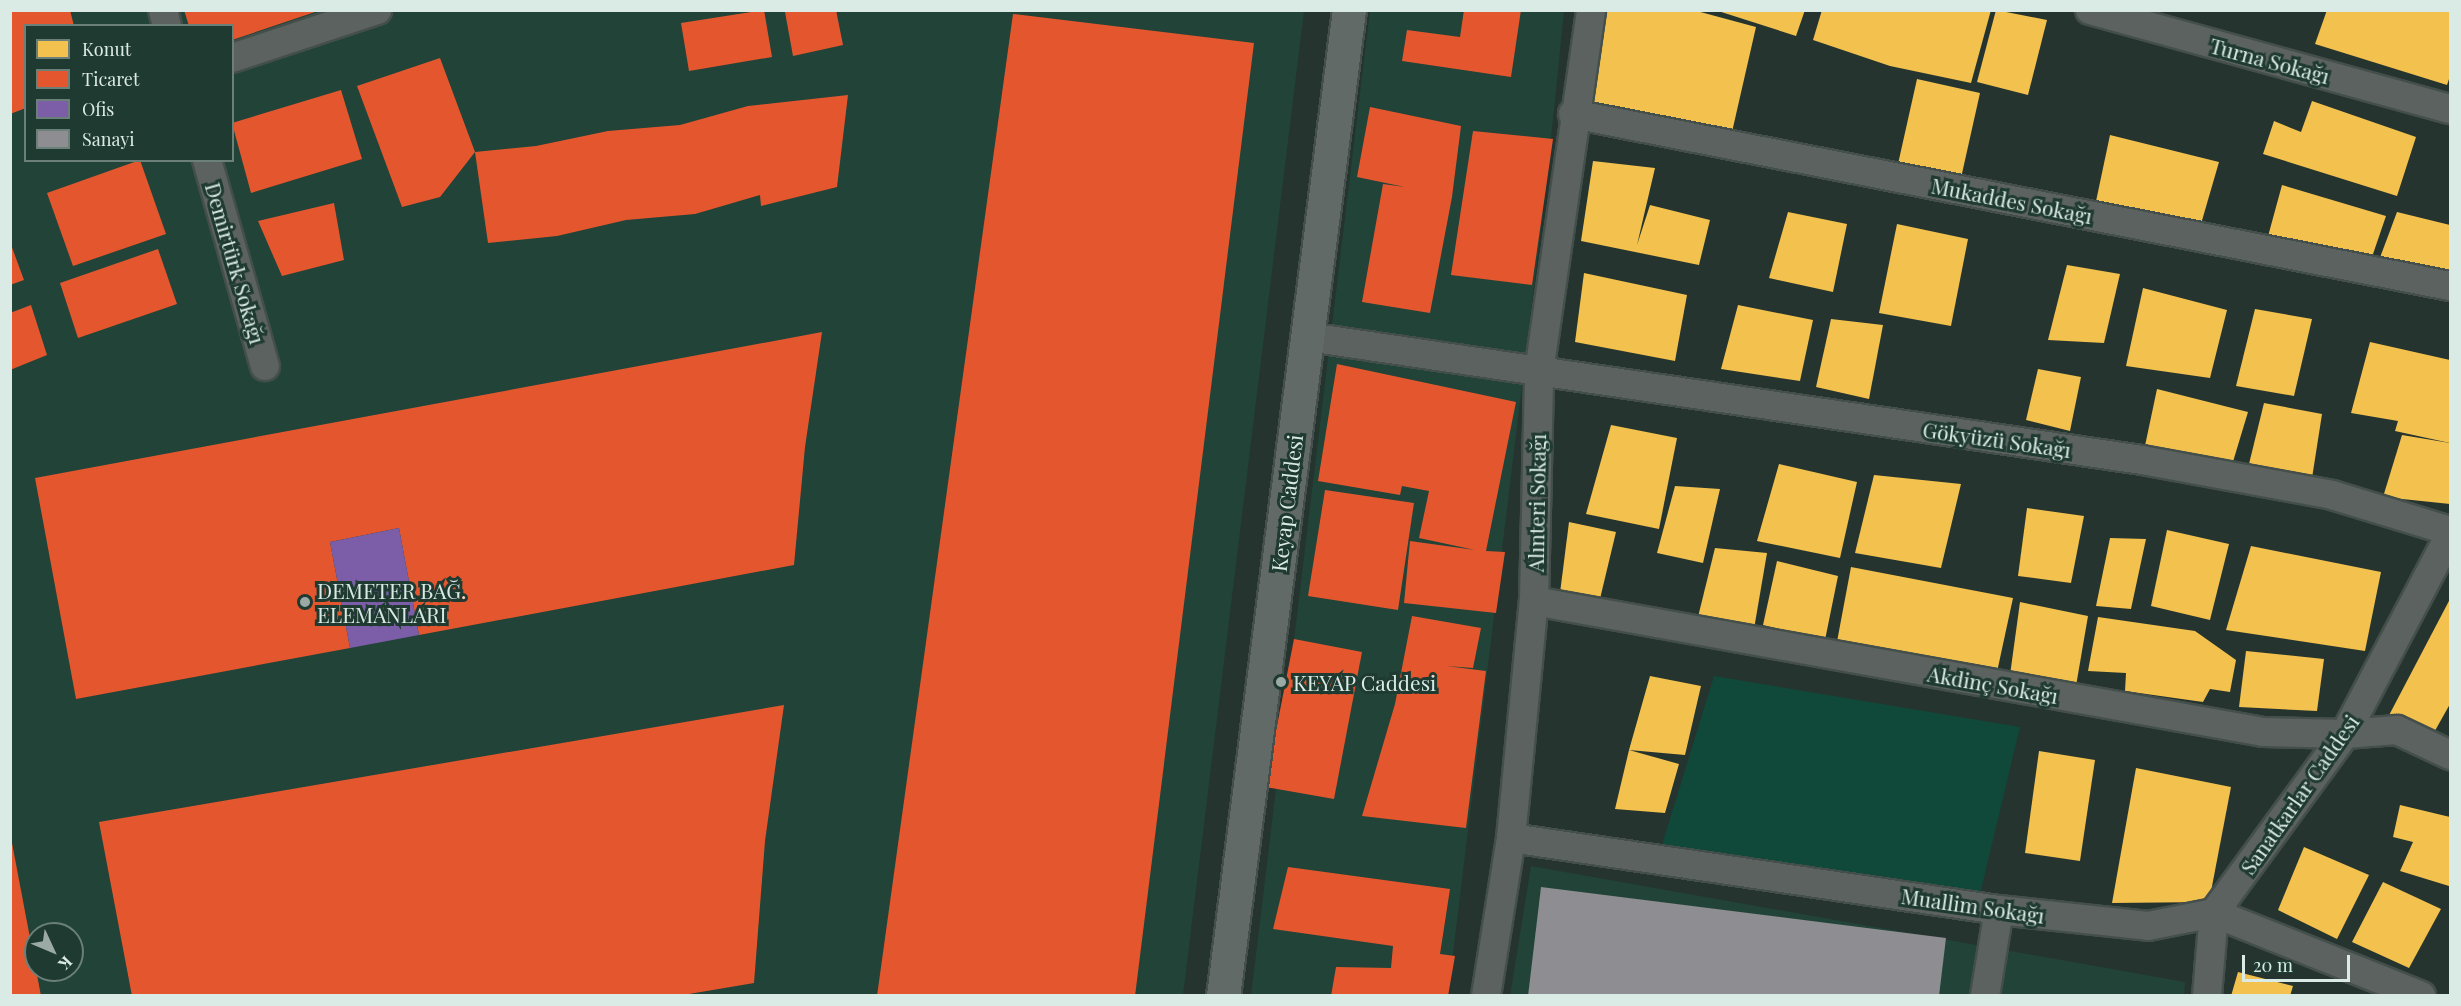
<!DOCTYPE html>
<meta charset="utf-8">
<style>
body{margin:0}
#map{position:relative;width:2461px;height:1006px;overflow:hidden;background:#25342f;font-family:"Playfair Display",serif}
div>[style]{position:absolute}
.built>*{inset:0;background:#224338}
.green>*{inset:0;background:#10493a}
.homes>*{inset:0;background:#f2c14e}
.shops>*{inset:0;background:#e4572e}
.offices>*{inset:0;background:#7b5ea7}
.industry>*{inset:0;background:#8d8d92}
.roads{filter:drop-shadow(2px 0 #444f4b) drop-shadow(-2px 0 #444f4b) drop-shadow(0 2px #444f4b) drop-shadow(0 -2px #444f4b)}
.minor>*{height:28px;margin:-14px;padding:0 14px;transform-origin:14px;border-radius:14px;background:#5c625f}
.primary>*{height:33px;margin:-16.5px;padding:0 16.5px;transform-origin:16.5px;border-radius:16.5px;background:#626a67}
.dots>*{width:16px;height:16px;translate:-50% -50%;box-sizing:border-box;border:3px solid #1f3a31;border-radius:50%}
span{translate:-50% -50%;white-space:nowrap;text-align:center;line-height:1.15;-webkit-text-stroke:6px #1f3a31;paint-order:stroke}
.street-label{font-size:21px;color:#daeae4}
.poi-label{font-size:21px;color:#daeae4}
.left{translate:0 -50%;text-align:left}
.frame{position:absolute;inset:0;border:12px solid #daeae4;pointer-events:none}
.legend{position:absolute;left:24px;top:24px;width:210px;height:138px;box-sizing:border-box;background:#1f3a31;border:2px solid #6a8079;margin:0;padding:8px 10px;list-style:none;font-size:18px;color:#daeae4}
.legend li{display:flex;align-items:center;gap:12px;height:30px}
.legend b{width:30px;border:2px solid #6a8079}
.north{position:absolute;left:24px;top:922px;width:60px;height:60px;box-sizing:border-box;background:#1f3a31;border:2px solid #6a8079;border-radius:50%;rotate:134deg;font-size:16px;font-weight:700;line-height:24px;text-align:center;color:#daeae4}
.north::after{content:'';display:block;margin:auto;width:21px;height:27px;background:#9baaa5;clip-path:polygon(50% 0,100% 100%,50% 72%,0 100%)}
.scale{position:absolute;left:2242px;top:955px;width:108px;height:27px;box-sizing:border-box;border:3px solid #daeae4;border-top:0;padding-left:8px;font-size:18px;line-height:21px;white-space:nowrap;color:#daeae4;-webkit-text-stroke:4px #1f3a31;paint-order:stroke}
</style>
<div id="map">
<div class="built">
<i style="clip-path:polygon(evenodd,10px 11px,1304px 11px,1183px 995px,11px 995px,10px 11px,26px 26px,232px 26px,232px 160px,26px 160px,26px 26px,10px 11px,36px 934px,72px 934px,72px 970px,36px 970px,36px 934px)"></i>
<i style="clip-path:polygon(1370px 11px,1564px 11px,1546px 187px,1448px 995px,1251px 996px)"></i>
<i style="clip-path:polygon(1531px 866px,2185px 982px,2184px 996px,1510px 996px)"></i>
</div>
<div class="green">
<i style="clip-path:polygon(1714px 676px,2020px 727px,1980px 894px,1661px 848px)"></i>
</div>
<div class="homes">
<i style="clip-path:polygon(1601px 10px,1693px 10px,1756px 27px,1732px 132px,1583px 107px)"></i>
<i style="clip-path:polygon(1715px 10px,1805px 10px,1796px 36px)"></i>
<i style="clip-path:polygon(1822px 10px,1991px 10px,1971px 83px,1890px 66px,1813px 40px)"></i>
<i style="clip-path:polygon(1996px 10px,2047px 20px,2028px 95px,1977px 82px)"></i>
<i style="clip-path:polygon(2327px 10px,2450px 10px,2450px 76px,2447px 85px,2315px 44px)"></i>
<i style="clip-path:polygon(1917px 79px,1980px 93px,1959px 187px,1896px 173px)"></i>
<i style="clip-path:polygon(2312px 101px,2416px 137px,2397px 196px,2263px 154px,2274px 121px,2301px 132px)"></i>
<i style="clip-path:polygon(2110px 135px,2219px 162px,2201px 224px,2095px 206px)"></i>
<i style="clip-path:polygon(1593px 161px,1655px 168px,1637px 245px,1650px 205px,1710px 220px,1699px 265px,1581px 241px)"></i>
<i style="clip-path:polygon(2282px 185px,2386px 216px,2372px 257px,2267px 240px)"></i>
<i style="clip-path:polygon(1788px 212px,1847px 224px,1833px 292px,1769px 278px)"></i>
<i style="clip-path:polygon(2397px 212px,2450px 225px,2450px 277px,2378px 263px)"></i>
<i style="clip-path:polygon(1897px 224px,1968px 239px,1951px 326px,1879px 313px)"></i>
<i style="clip-path:polygon(2067px 265px,2120px 274px,2104px 343px,2048px 340px)"></i>
<i style="clip-path:polygon(1584px 273px,1687px 295px,1675px 361px,1575px 342px)"></i>
<i style="clip-path:polygon(2143px 288px,2227px 310px,2210px 378px,2126px 366px)"></i>
<i style="clip-path:polygon(1738px 305px,1813px 320px,1800px 381px,1721px 369px)"></i>
<i style="clip-path:polygon(2255px 309px,2312px 319px,2294px 396px,2236px 386px)"></i>
<i style="clip-path:polygon(1831px 319px,1883px 325px,1869px 399px,1816px 387px)"></i>
<i style="clip-path:polygon(2370px 342px,2450px 360px,2450px 443px,2395px 431px,2398px 421px,2351px 413px)"></i>
<i style="clip-path:polygon(2038px 369px,2081px 377px,2070px 431px,2026px 420px)"></i>
<i style="clip-path:polygon(2157px 389px,2248px 412px,2232px 465px,2142px 460px)"></i>
<i style="clip-path:polygon(2264px 403px,2322px 414px,2312px 478px,2248px 468px)"></i>
<i style="clip-path:polygon(1611px 425px,1677px 438px,1659px 529px,1586px 514px)"></i>
<i style="clip-path:polygon(2402px 435px,2450px 443px,2450px 504px,2383px 497px)"></i>
<i style="clip-path:polygon(1779px 464px,1857px 482px,1840px 558px,1757px 541px)"></i>
<i style="clip-path:polygon(1874px 475px,1961px 484px,1941px 568px,1855px 553px)"></i>
<i style="clip-path:polygon(1675px 486px,1720px 489px,1703px 563px,1657px 553px)"></i>
<i style="clip-path:polygon(2027px 508px,2084px 516px,2071px 583px,2018px 576px)"></i>
<i style="clip-path:polygon(1569px 522px,1616px 532px,1599px 603px,1560px 593px)"></i>
<i style="clip-path:polygon(2167px 530px,2229px 544px,2210px 620px,2151px 606px)"></i>
<i style="clip-path:polygon(2110px 538px,2146px 539px,2131px 609px,2096px 606px)"></i>
<i style="clip-path:polygon(2251px 546px,2381px 572px,2365px 651px,2226px 630px)"></i>
<i style="clip-path:polygon(1715px 548px,1767px 553px,1754px 629px,1697px 621px)"></i>
<i style="clip-path:polygon(1777px 561px,1838px 576px,1825px 640px,1763px 625px)"></i>
<i style="clip-path:polygon(1851px 567px,2013px 598px,1997px 672px,1836px 647px)"></i>
<i style="clip-path:polygon(2450px 599px,2450px 704px,2432px 736px,2386px 721px)"></i>
<i style="clip-path:polygon(2020px 602px,2088px 616px,2076px 686px,2010px 675px)"></i>
<i style="clip-path:polygon(2098px 617px,2195px 631px,2236px 660px,2230px 692px,2210px 689px,2203px 702px,2125px 691px,2126px 673px,2088px 671px)"></i>
<i style="clip-path:polygon(2246px 651px,2324px 659px,2317px 711px,2239px 707px)"></i>
<i style="clip-path:polygon(1650px 676px,1701px 686px,1685px 755px,1629px 750px,1679px 764px,1665px 813px,1615px 809px,1629px 750px)"></i>
<i style="clip-path:polygon(2039px 751px,2095px 760px,2080px 861px,2025px 853px)"></i>
<i style="clip-path:polygon(2136px 768px,2231px 787px,2209px 902px,2112px 903px)"></i>
<i style="clip-path:polygon(2400px 805px,2450px 817px,2449px 886px,2400px 871px,2413px 842px,2393px 837px)"></i>
<i style="clip-path:polygon(2304px 847px,2369px 875px,2337px 939px,2278px 910px)"></i>
<i style="clip-path:polygon(2383px 882px,2441px 909px,2409px 968px,2352px 942px)"></i>
<i style="clip-path:polygon(2238px 972px,2293px 986px,2290px 996px,2231px 996px)"></i>
</div>
<div class="shops">
<i style="clip-path:polygon(10px 10px,70px 10px,74px 26px,26px 26px,26px 108px,10px 114px)"></i>
<i style="clip-path:polygon(184px 10px,318px 10px,318px 11px,232px 40px,232px 26px,189px 26px)"></i>
<i style="clip-path:polygon(764px 10px,772px 57px,689px 71px,681px 23px)"></i>
<i style="clip-path:polygon(836px 10px,843px 45px,793px 56px,785px 12px)"></i>
<i style="clip-path:polygon(1464px 10px,1521px 10px,1511px 77px,1402px 61px,1407px 30px,1460px 37px)"></i>
<i style="clip-path:polygon(1013px 14px,1254px 43px,1135px 996px,877px 996px)"></i>
<i style="clip-path:polygon(440px 58px,475px 152px,536px 146px,608px 131px,680px 125px,748px 106px,848px 95px,837px 187px,761px 206px,760px 195px,695px 214px,626px 220px,557px 236px,488px 243px,475px 152px,440px 197px,402px 207px,357px 86px)"></i>
<i style="clip-path:polygon(341px 90px,362px 159px,251px 193px,232px 123px)"></i>
<i style="clip-path:polygon(1370px 107px,1461px 126px,1452px 197px,1430px 313px,1362px 302px,1383px 184px,1405px 187px,1357px 177px)"></i>
<i style="clip-path:polygon(1473px 131px,1553px 139px,1532px 285px,1451px 275px)"></i>
<i style="clip-path:polygon(140px 160px,166px 234px,73px 266px,47px 193px)"></i>
<i style="clip-path:polygon(334px 203px,344px 260px,282px 276px,258px 221px)"></i>
<i style="clip-path:polygon(10px 242px,24px 280px,10px 285px)"></i>
<i style="clip-path:polygon(158px 249px,177px 304px,78px 338px,60px 283px)"></i>
<i style="clip-path:polygon(31px 305px,47px 355px,10px 370px,10px 313px)"></i>
<i style="clip-path:polygon(822px 332px,805px 447px,794px 565px,419px 635px,399px 528px,330px 542px,350px 648px,76px 699px,35px 478px)"></i>
<i style="clip-path:polygon(1337px 364px,1516px 402px,1486px 551px,1505px 552px,1496px 613px,1404px 603px,1410px 541px,1475px 550px,1419px 538px,1429px 491px,1402px 486px,1400px 495px,1318px 481px)"></i>
<i style="clip-path:polygon(1325px 490px,1414px 503px,1398px 610px,1308px 596px)"></i>
<i style="clip-path:polygon(1412px 616px,1481px 628px,1473px 668px,1446px 666px,1486px 671px,1466px 828px,1362px 816px,1395px 704px)"></i>
<i style="clip-path:polygon(1294px 639px,1362px 652px,1334px 799px,1265px 787px)"></i>
<i style="clip-path:polygon(784px 705px,765px 841px,754px 983px,677px 996px,132px 996px,99px 822px)"></i>
<i style="clip-path:polygon(10px 843px,12px 843px,41px 996px,10px 996px)"></i>
<i style="clip-path:polygon(1288px 867px,1450px 889px,1440px 954px,1455px 956px,1448px 996px,1331px 996px,1336px 967px,1391px 968px,1393px 946px,1273px 929px)"></i>
</div>
<div class="offices">
<i style="clip-path:polygon(399px 528px,419px 635px,350px 648px,330px 542px)"></i>
</div>
<div class="industry">
<i style="clip-path:polygon(1541px 887px,1946px 938px,1939px 996px,1528px 996px)"></i>
</div>
<div class="roads">
<div class="minor">
<i style="left:163px;top:10px;width:16px;rotate:76deg"></i>
<i style="left:2090px;top:10px;width:373px;rotate:15.4deg"></i>
<i style="left:232px;top:58px;width:153px;rotate:-18.3deg"></i>
<i style="left:1573px;top:114px;width:894px;rotate:11.1deg"></i>
<i style="left:207px;top:160px;width:214px;rotate:74.3deg"></i>
<i style="left:1308px;top:337px;width:843px;rotate:8.39deg"></i>
<i style="left:2142px;top:460px;width:193px;rotate:10.4deg"></i>
<i style="left:2332px;top:495px;width:123px;rotate:17deg"></i>
<i style="left:1534px;top:601px;width:741px;rotate:10.19deg"></i>
<i style="left:2263px;top:732px;width:82px;rotate:1.4deg"></i>
<i style="left:2345px;top:734px;width:52px;rotate:-4.4deg"></i>
<i style="left:2397px;top:730px;width:59px;rotate:25.3deg"></i>
<i style="left:1511px;top:838px;width:493px;rotate:8.4deg"></i>
<i style="left:1999px;top:910px;width:150px;rotate:6.1deg"></i>
<i style="left:2148px;top:926px;width:67px;rotate:-11.1deg"></i>
<i style="left:2214px;top:913px;width:223px;rotate:21.8deg"></i>
<i style="left:1486px;top:996px;width:160px;rotate:-81deg"></i>
<i style="left:1511px;top:838px;width:238px;rotate:-84.5deg"></i>
<i style="left:1534px;top:601px;width:229px;rotate:-88.7deg"></i>
<i style="left:1539px;top:372px;width:366px;rotate:-81.8deg"></i>
<i style="left:1985px;top:996px;width:87px;rotate:-80.8deg"></i>
<i style="left:2207px;top:996px;width:83px;rotate:-85.2deg"></i>
<i style="left:2214px;top:913px;width:222px;rotate:-53.8deg"></i>
<i style="left:2345px;top:734px;width:225px;rotate:-62.2deg"></i>
</div>
<div class="primary">
<i style="left:1223px;top:996px;width:994px;rotate:-82.72deg"></i>
</div>
</div>
<div class="dots">
<i style="left:305px;top:602px;background:#9baaa5"></i>
<i style="left:1281px;top:682px;background:#9baaa5"></i>
</div>
<div class="street-label">
<span style="left:2270px;top:60px;rotate:15deg">Turna Sokağı</span>
<span style="left:2012px;top:200px;rotate:11deg">Mukaddes Sokağı</span>
<span style="left:236px;top:263px;rotate:74deg">Demirtürk Sokağı</span>
<span style="left:1997px;top:439px;rotate:8deg">Gökyüzü Sokağı</span>
<span style="left:1286px;top:503px;rotate:-83deg">Keyap Caddesi</span>
<span style="left:1536px;top:503px;rotate:-89deg">Alınteri Sokağı</span>
<span style="left:1993px;top:684px;rotate:10deg">Akdinç Sokağı</span>
<span style="left:2299px;top:794px;rotate:-55deg">Sanatkarlar Caddesi</span>
<span style="left:1973px;top:905px;rotate:8deg">Muallim Sokağı</span>
</div>
<div class="poi-label">
<span class="left" style="left:317px;top:602px">DEMETER BAĞ.<br>ELEMANLARI</span>
<span class="left" style="left:1293px;top:682px">KEYAP Caddesi</span>
</div>
<div class="frame"></div>
<ul class="legend">
<li><b style="height:16px;background:#f2c14e"></b>Konut</li>
<li><b style="height:16px;background:#e4572e"></b>Ticaret</li>
<li><b style="height:16px;background:#7b5ea7"></b>Ofis</li>
<li><b style="height:16px;background:#8d8d92"></b>Sanayi</li>
</ul>
<div class="north">K</div>
<div class="scale">20 m</div>
</div>
